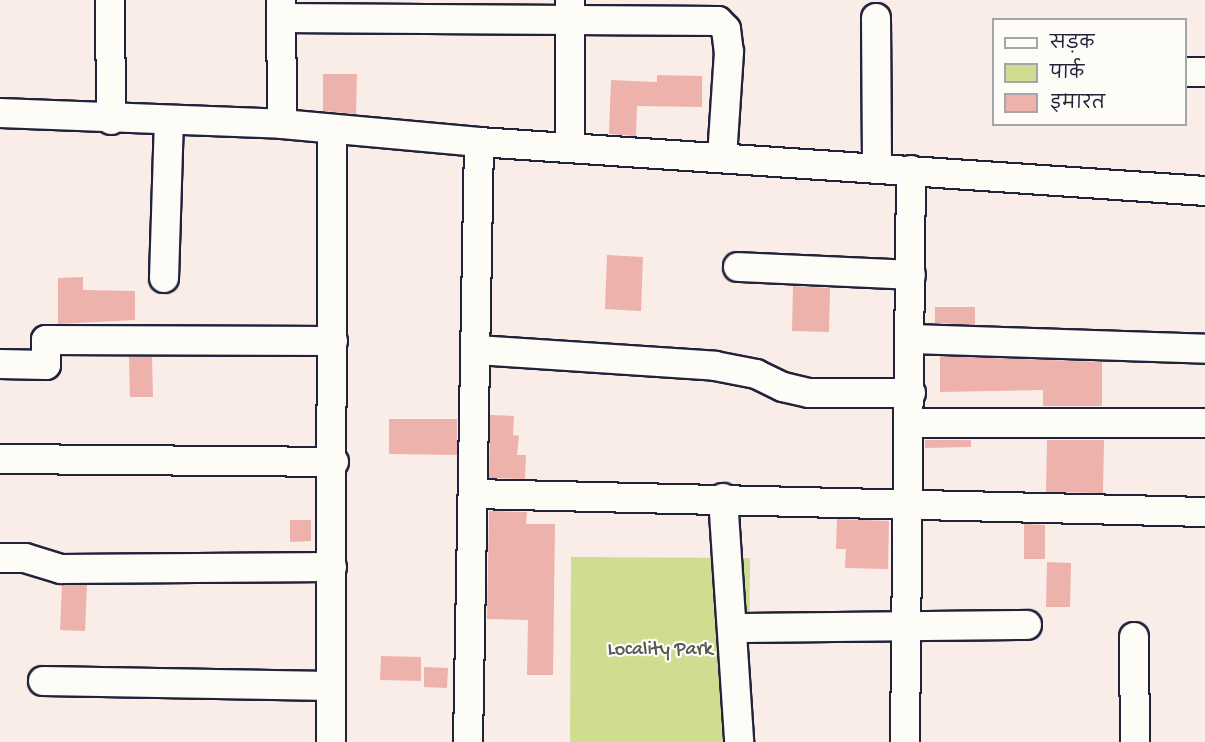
<!DOCTYPE html>
<meta charset="utf-8">
<style>
body{margin:0}
#map{position:relative;width:1205px;height:742px;overflow:hidden;background:#faede8;font-family:"Gochi Hand","Playpen Sans Deva",sans-serif}
div>[style]{position:absolute}
.green>*{inset:0;background:#cedd90}
.building>*{inset:0;background:#edb2ac}
.roads{filter:drop-shadow(2px 0 #22223b) drop-shadow(-2px 0 #22223b) drop-shadow(0 2px #22223b) drop-shadow(0 -2px #22223b)}
.minor>*{height:28px;margin:-14px;padding:0 14px;transform-origin:14px;border-radius:14px;background:#fdfcf7}
span{translate:-50% -50%;white-space:nowrap;text-align:center;line-height:1.15;-webkit-text-stroke:4.5px #fdfcf7;paint-order:stroke}
.park-label{font-size:20px;color:#565a54}
.legend{position:absolute;left:992px;top:18px;width:195px;height:108px;box-sizing:border-box;background:#fdfcf7;border:2px solid #a5a5ac;margin:0;padding:8px 10px;list-style:none;font-size:18px;color:#22223b}
.legend li{display:flex;align-items:center;gap:12px;height:30px}
.legend b{width:30px;border:2px solid #a5a5ac}
</style>
<div id="map">
<div class="green">
<i style="clip-path:polygon(571px 557px,750px 558px,749px 742px,570px 742px)"></i>
</div>
<div class="building">
<i style="clip-path:polygon(323px 74px,357px 74px,356px 114px,323px 111px)"></i>
<i style="clip-path:polygon(657px 75px,702px 76px,702px 107px,637px 106px,636px 136px,609px 134px,611px 80px,657px 82px)"></i>
<i style="clip-path:polygon(607px 255px,643px 257px,641px 311px,605px 309px)"></i>
<i style="clip-path:polygon(83px 277px,83px 290px,135px 291px,135px 320px,58px 324px,58px 278px)"></i>
<i style="clip-path:polygon(793px 286px,830px 288px,829px 332px,792px 331px)"></i>
<i style="clip-path:polygon(935px 307px,975px 307px,975px 325px,935px 323px)"></i>
<i style="clip-path:polygon(940px 356px,1102px 362px,1102px 406px,1043px 406px,1043px 390px,940px 392px)"></i>
<i style="clip-path:polygon(129px 357px,152px 357px,153px 397px,130px 397px)"></i>
<i style="clip-path:polygon(490px 415px,514px 416px,513px 435px,519px 436px,517px 455px,526px 455px,525px 479px,489px 478px)"></i>
<i style="clip-path:polygon(389px 419px,457px 419px,457px 455px,389px 454px)"></i>
<i style="clip-path:polygon(925px 440px,971px 440px,971px 447px,925px 448px)"></i>
<i style="clip-path:polygon(1047px 440px,1104px 440px,1103px 493px,1046px 492px)"></i>
<i style="clip-path:polygon(489px 511px,527px 512px,526px 524px,555px 524px,553px 675px,527px 675px,528px 620px,487px 619px)"></i>
<i style="clip-path:polygon(837px 519px,889px 521px,888px 569px,845px 568px,846px 549px,836px 549px)"></i>
<i style="clip-path:polygon(290px 520px,311px 520px,311px 541px,290px 542px)"></i>
<i style="clip-path:polygon(1024px 524px,1045px 525px,1045px 559px,1024px 559px)"></i>
<i style="clip-path:polygon(1047px 562px,1071px 563px,1070px 607px,1046px 607px)"></i>
<i style="clip-path:polygon(62px 585px,87px 585px,85px 631px,60px 630px)"></i>
<i style="clip-path:polygon(381px 656px,421px 657px,421px 681px,380px 680px)"></i>
<i style="clip-path:polygon(424px 667px,448px 668px,447px 688px,424px 687px)"></i>
</div>
<div class="roads">
<div class="minor">
<i style="left:110px;top:0;width:120px;rotate:89.5deg"></i>
<i style="left:281px;top:1px;width:123px;rotate:89.5deg"></i>
<i style="left:281px;top:18px;width:437px;rotate:0.4deg"></i>
<i style="left:718px;top:21px;width:11px;rotate:45deg"></i>
<i style="left:726px;top:29px;width:23px;rotate:83deg"></i>
<i style="left:729px;top:52px;width:105px;rotate:93.8deg"></i>
<i style="left:876px;top:18px;width:150px;rotate:89.6deg"></i>
<i style="left:1186px;top:72px;width:19px"></i>
<i style="left:0;top:113px;width:282px;rotate:2.2deg"></i>
<i style="left:282px;top:124px;width:198px;rotate:5.2deg"></i>
<i style="left:479px;top:142px;width:728px;rotate:3.86deg"></i>
<i style="left:570px;top:147px;width:147px;rotate:-90deg"></i>
<i style="left:738px;top:267px;width:173px;rotate:2.6deg"></i>
<i style="left:164px;top:278px;width:156px;rotate:-88.2deg"></i>
<i style="left:911px;top:339px;width:294px;rotate:1.9deg"></i>
<i style="left:477px;top:350px;width:239px;rotate:3.8deg"></i>
<i style="left:715px;top:366px;width:42px;rotate:11deg"></i>
<i style="left:756px;top:374px;width:30px;rotate:26deg"></i>
<i style="left:783px;top:387px;width:27px;rotate:13deg"></i>
<i style="left:809px;top:393px;width:102px"></i>
<i style="left:0;top:364px;width:46px;rotate:1.2deg"></i>
<i style="left:46px;top:365px;width:25px;rotate:-90deg"></i>
<i style="left:46px;top:340px;width:287px;rotate:0.2deg"></i>
<i style="left:912px;top:423px;width:293px"></i>
<i style="left:0;top:459px;width:334px;rotate:0.5deg"></i>
<i style="left:474px;top:494px;width:731px;rotate:1.41deg"></i>
<i style="left:723px;top:498px;width:245px;rotate:86.2deg"></i>
<i style="left:0;top:558px;width:25px"></i>
<i style="left:25px;top:558px;width:38px;rotate:17deg"></i>
<i style="left:61px;top:569px;width:271px;rotate:-0.4deg"></i>
<i style="left:734px;top:628px;width:293px;rotate:-0.6deg"></i>
<i style="left:1134px;top:637px;width:105px;rotate:89.5deg"></i>
<i style="left:43px;top:681px;width:288px;rotate:1deg"></i>
<i style="left:331px;top:742px;width:612px;rotate:-89.91deg"></i>
<i style="left:468px;top:742px;width:600px;rotate:-88.95deg"></i>
<i style="left:905px;top:742px;width:572px;rotate:-89.4deg"></i>
</div>
</div>
<div class="park-label">
<span style="left:660px;top:650px">Locality Park</span>
</div>
<ul class="legend">
<li><b style="height:8px;background:#fdfcf7"></b>सड़क</li>
<li><b style="height:16px;background:#cedd90"></b>पार्क</li>
<li><b style="height:16px;background:#edb2ac"></b>इमारत</li>
</ul>
</div>
